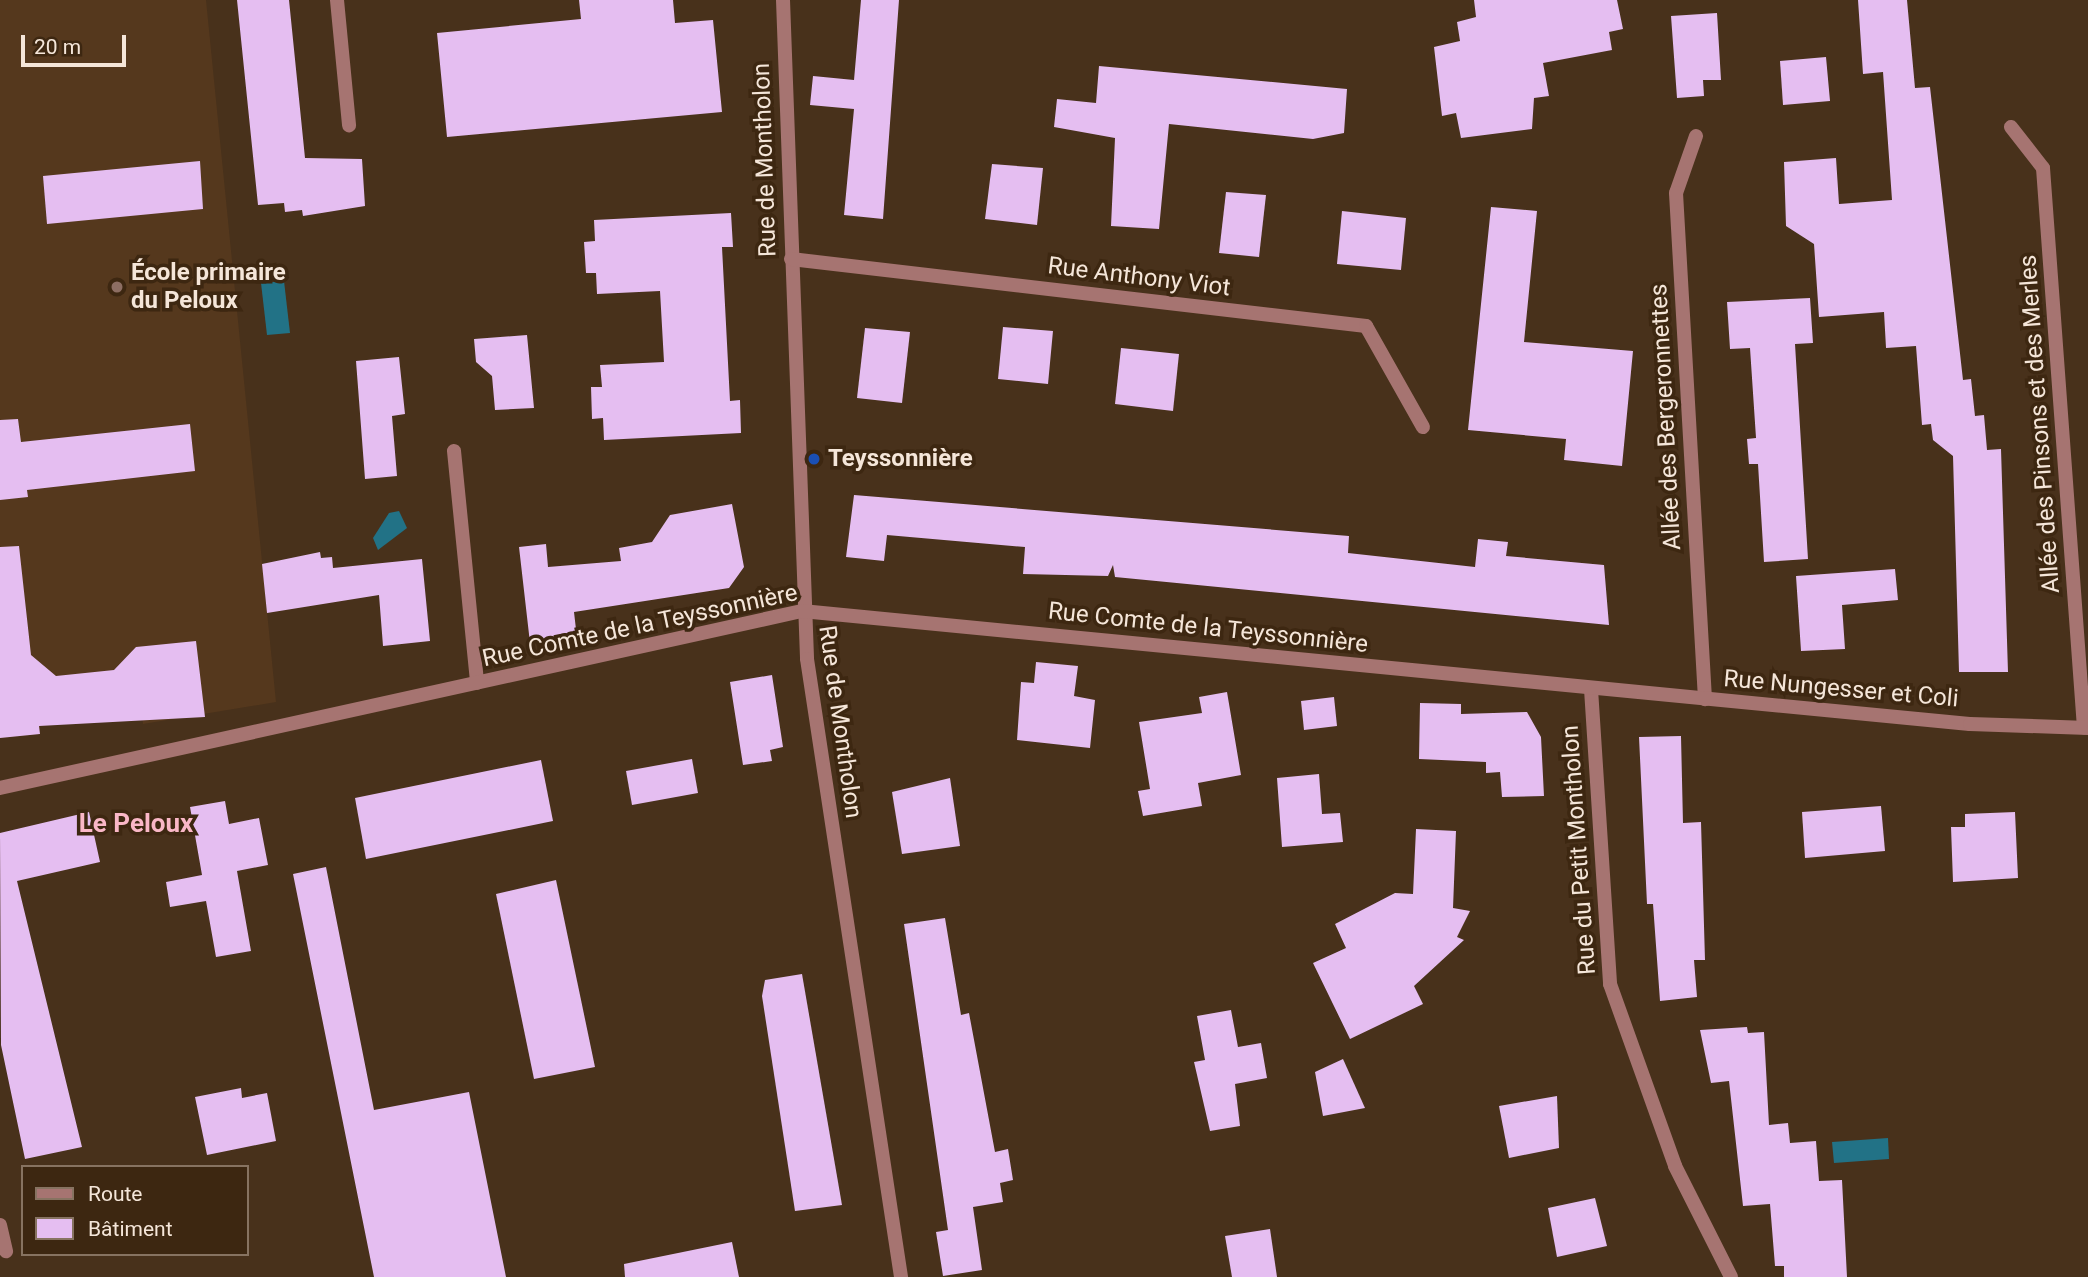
<!DOCTYPE html>
<meta charset="utf-8">
<style>
body{margin:0}
#map{position:relative;width:2088px;height:1277px;overflow:hidden;background:#48311b;font-family:Roboto,sans-serif}
div>[style]{position:absolute}
.built>*{inset:0;background:#55381d}
.water>*{inset:0;background:#227286}
.building>*{inset:0;background:#e5bef1}
.street>*{height:14px;margin:-7px;padding:0 7px;transform-origin:7px;border-radius:7px;background:#a67471}
.dots>*{width:19px;height:19px;translate:-50% -50%;box-sizing:border-box;border:4px solid #3d2711;border-radius:50%}
span{translate:-50% -50%;white-space:nowrap;text-align:center;line-height:1.15;-webkit-text-stroke:7px #3d2711;paint-order:stroke}
.street-label{font-size:24px;color:#f5e6d9}
.poi-label{font-size:24px;color:#f5e6d9;font-weight:700}
.left{translate:0 -50%;text-align:left}
.neighbourhood-label{font-size:26px;color:#fab7c7;font-weight:700}
.legend{position:absolute;left:21px;top:1165px;width:228px;height:91px;box-sizing:border-box;background:#3d2711;border:2px solid #877361;margin:0;padding:9px 12px;list-style:none;font-size:21px;color:#f5e6d9}
.legend li{display:flex;align-items:center;gap:14px;height:35px}
.legend b{width:35px;border:2px solid #877361}
.scale{position:absolute;left:21px;top:35px;width:105px;height:32px;box-sizing:border-box;border:4px solid #f5e6d9;border-top:0;padding-left:9px;font-size:21px;line-height:24px;white-space:nowrap;color:#f5e6d9;-webkit-text-stroke:5px #3d2711;paint-order:stroke}
</style>
<div id="map">
<div class="built">
<i style="clip-path:polygon(0 0,206px 0,276px 702px,143px 724px,142px 716px,40px 726px,40px 734px,0 738px)"></i>
</div>
<div class="water">
<i style="clip-path:polygon(284px 281px,290px 333px,267px 335px,261px 283px)"></i>
<i style="clip-path:polygon(399px 511px,407px 528px,378px 550px,373px 538px,389px 513px)"></i>
<i style="clip-path:polygon(1888px 1138px,1889px 1159px,1834px 1163px,1832px 1142px)"></i>
</div>
<div class="building">
<i style="clip-path:polygon(237px 0,289px 0,305px 158px,362px 159px,365px 206px,303px 216px,302px 210px,285px 212px,284px 203px,258px 205px)"></i>
<i style="clip-path:polygon(579px 0,673px 0,675px 23px,713px 20px,722px 112px,447px 137px,437px 33px,581px 19px)"></i>
<i style="clip-path:polygon(861px 0,899px 0,883px 219px,844px 215px,854px 109px,810px 105px,813px 76px,854px 80px)"></i>
<i style="clip-path:polygon(1474px 0,1617px 0,1623px 29px,1609px 32px,1612px 50px,1543px 63px,1549px 96px,1534px 98px,1532px 129px,1461px 138px,1456px 113px,1442px 116px,1434px 47px,1460px 41px,1457px 22px,1476px 17px)"></i>
<i style="clip-path:polygon(1858px 0,1907px 0,1915px 88px,1930px 87px,1963px 380px,1971px 379px,1975px 416px,1984px 415px,1987px 450px,2001px 449px,2008px 672px,1959px 672px,1953px 456px,1933px 440px,1931px 424px,1922px 425px,1916px 346px,1886px 348px,1884px 312px,1819px 317px,1814px 244px,1786px 226px,1784px 162px,1836px 158px,1839px 204px,1892px 200px,1883px 72px,1863px 74px)"></i>
<i style="clip-path:polygon(1717px 13px,1721px 80px,1703px 80px,1704px 96px,1677px 98px,1671px 16px)"></i>
<i style="clip-path:polygon(1826px 57px,1830px 101px,1783px 105px,1780px 61px)"></i>
<i style="clip-path:polygon(1099px 66px,1347px 89px,1344px 133px,1313px 139px,1169px 124px,1159px 229px,1111px 226px,1115px 138px,1054px 127px,1057px 99px,1096px 103px)"></i>
<i style="clip-path:polygon(200px 161px,203px 209px,47px 224px,43px 176px)"></i>
<i style="clip-path:polygon(992px 164px,1043px 168px,1037px 225px,985px 219px)"></i>
<i style="clip-path:polygon(1226px 192px,1266px 195px,1259px 257px,1219px 253px)"></i>
<i style="clip-path:polygon(1491px 207px,1537px 211px,1524px 342px,1633px 351px,1622px 466px,1564px 460px,1566px 439px,1468px 430px)"></i>
<i style="clip-path:polygon(1342px 211px,1406px 218px,1401px 270px,1337px 264px)"></i>
<i style="clip-path:polygon(731px 213px,733px 247px,722px 247px,730px 401px,740px 400px,741px 433px,604px 440px,603px 418px,592px 419px,591px 387px,602px 387px,600px 365px,664px 362px,660px 291px,597px 294px,596px 273px,586px 273px,584px 242px,595px 241px,594px 220px)"></i>
<i style="clip-path:polygon(1810px 298px,1813px 343px,1795px 344px,1808px 559px,1764px 562px,1758px 464px,1749px 464px,1747px 439px,1756px 438px,1750px 348px,1730px 349px,1727px 302px)"></i>
<i style="clip-path:polygon(1003px 327px,1053px 331px,1048px 384px,998px 379px)"></i>
<i style="clip-path:polygon(865px 328px,910px 332px,902px 403px,857px 398px)"></i>
<i style="clip-path:polygon(527px 335px,534px 408px,495px 410px,492px 376px,476px 362px,474px 339px)"></i>
<i style="clip-path:polygon(1121px 348px,1179px 354px,1173px 411px,1115px 404px)"></i>
<i style="clip-path:polygon(399px 357px,405px 414px,392px 416px,397px 476px,365px 479px,356px 361px)"></i>
<i style="clip-path:polygon(18px 419px,21px 442px,190px 424px,195px 471px,27px 490px,28px 497px,0 500px,0 420px)"></i>
<i style="clip-path:polygon(854px 495px,1349px 536px,1348px 553px,1475px 567px,1478px 539px,1508px 542px,1506px 556px,1604px 565px,1609px 625px,1115px 577px,1113px 565px,1108px 576px,1023px 574px,1025px 547px,887px 535px,884px 561px,846px 557px)"></i>
<i style="clip-path:polygon(732px 504px,744px 567px,729px 588px,574px 612px,577px 638px,530px 643px,519px 547px,546px 544px,548px 567px,621px 561px,619px 548px,652px 542px,670px 515px)"></i>
<i style="clip-path:polygon(19px 546px,31px 655px,56px 676px,114px 670px,136px 647px,196px 641px,205px 717px,39px 726px,40px 734px,0 738px,0 547px)"></i>
<i style="clip-path:polygon(320px 552px,321px 558px,332px 557px,333px 568px,422px 559px,430px 641px,383px 646px,379px 595px,267px 613px,262px 564px)"></i>
<i style="clip-path:polygon(1895px 569px,1898px 600px,1842px 605px,1845px 649px,1801px 651px,1796px 576px)"></i>
<i style="clip-path:polygon(1036px 662px,1078px 666px,1074px 696px,1095px 700px,1090px 748px,1017px 740px,1021px 682px,1034px 683px)"></i>
<i style="clip-path:polygon(772px 675px,783px 747px,770px 750px,772px 761px,743px 765px,730px 682px)"></i>
<i style="clip-path:polygon(1227px 692px,1241px 775px,1198px 783px,1202px 806px,1143px 816px,1138px 791px,1150px 789px,1139px 722px,1202px 713px,1199px 697px)"></i>
<i style="clip-path:polygon(1334px 697px,1337px 726px,1304px 730px,1301px 701px)"></i>
<i style="clip-path:polygon(1420px 703px,1461px 704px,1461px 714px,1527px 712px,1541px 737px,1544px 796px,1502px 797px,1500px 772px,1486px 773px,1486px 762px,1419px 759px)"></i>
<i style="clip-path:polygon(1681px 736px,1683px 823px,1701px 822px,1705px 960px,1694px 960px,1697px 997px,1660px 1001px,1653px 904px,1647px 904px,1639px 737px)"></i>
<i style="clip-path:polygon(692px 759px,698px 793px,632px 805px,626px 771px)"></i>
<i style="clip-path:polygon(541px 760px,553px 821px,366px 859px,355px 798px)"></i>
<i style="clip-path:polygon(1319px 774px,1322px 814px,1340px 813px,1343px 842px,1282px 847px,1277px 778px)"></i>
<i style="clip-path:polygon(950px 778px,960px 846px,902px 854px,892px 792px)"></i>
<i style="clip-path:polygon(225px 801px,229px 824px,259px 818px,268px 865px,237px 871px,251px 951px,216px 957px,206px 901px,170px 907px,166px 882px,202px 875px,190px 807px)"></i>
<i style="clip-path:polygon(1881px 806px,1885px 851px,1805px 858px,1802px 812px)"></i>
<i style="clip-path:polygon(89px 812px,100px 862px,17px 881px,82px 1147px,25px 1159px,1px 1045px,0 833px)"></i>
<i style="clip-path:polygon(2015px 812px,2018px 878px,1953px 882px,1951px 827px,1965px 827px,1965px 814px)"></i>
<i style="clip-path:polygon(1416px 829px,1456px 831px,1453px 908px,1470px 911px,1457px 937px,1464px 940px,1414px 986px,1423px 1004px,1350px 1039px,1313px 963px,1346px 948px,1335px 924px,1395px 893px,1413px 894px)"></i>
<i style="clip-path:polygon(326px 867px,374px 1110px,469px 1092px,506px 1277px,374px 1277px,293px 874px)"></i>
<i style="clip-path:polygon(556px 880px,595px 1067px,534px 1079px,496px 894px)"></i>
<i style="clip-path:polygon(945px 918px,961px 1015px,969px 1013px,995px 1152px,1008px 1149px,1013px 1180px,1000px 1183px,1003px 1202px,973px 1207px,982px 1270px,943px 1276px,936px 1232px,948px 1230px,904px 924px)"></i>
<i style="clip-path:polygon(802px 974px,842px 1205px,795px 1211px,762px 996px,765px 980px)"></i>
<i style="clip-path:polygon(1231px 1010px,1238px 1047px,1261px 1043px,1267px 1078px,1235px 1084px,1240px 1126px,1210px 1131px,1194px 1062px,1205px 1060px,1197px 1016px)"></i>
<i style="clip-path:polygon(1747px 1027px,1748px 1033px,1764px 1032px,1769px 1125px,1788px 1123px,1790px 1143px,1816px 1141px,1819px 1181px,1842px 1180px,1847px 1277px,1784px 1277px,1784px 1266px,1775px 1266px,1770px 1204px,1743px 1206px,1729px 1081px,1711px 1083px,1700px 1030px)"></i>
<i style="clip-path:polygon(1343px 1059px,1365px 1108px,1323px 1116px,1315px 1072px)"></i>
<i style="clip-path:polygon(241px 1088px,242px 1098px,267px 1093px,276px 1141px,207px 1155px,195px 1097px)"></i>
<i style="clip-path:polygon(1557px 1096px,1559px 1148px,1509px 1158px,1499px 1106px)"></i>
<i style="clip-path:polygon(1595px 1198px,1607px 1246px,1557px 1257px,1548px 1208px)"></i>
<i style="clip-path:polygon(1270px 1229px,1277px 1277px,1232px 1277px,1225px 1236px)"></i>
<i style="clip-path:polygon(732px 1242px,739px 1277px,625px 1277px,624px 1264px)"></i>
</div>
<div class="street">
<i style="left:337px;top:0;width:126px;rotate:84.5deg"></i>
<i style="left:783px;top:0;width:659px;rotate:87.91deg"></i>
<i style="left:807px;top:659px;width:625px;rotate:81.35deg"></i>
<i style="left:2011px;top:127px;width:52px;rotate:52deg"></i>
<i style="left:2043px;top:168px;width:561px;rotate:85.81deg"></i>
<i style="left:1696px;top:136px;width:60px;rotate:109.3deg"></i>
<i style="left:1676px;top:193px;width:507px;rotate:86.72deg"></i>
<i style="left:791px;top:259px;width:579px;rotate:6.65deg"></i>
<i style="left:1366px;top:326px;width:116px;rotate:60.6deg"></i>
<i style="left:454px;top:451px;width:233px;rotate:84.3deg"></i>
<i style="left:1591px;top:689px;width:296px;rotate:86.3deg"></i>
<i style="left:1610px;top:984px;width:193px;rotate:70.3deg"></i>
<i style="left:1675px;top:1166px;width:124px;rotate:63.2deg"></i>
<i style="left:0;top:788px;width:821px;rotate:-12.45deg"></i>
<i style="left:802px;top:611px;width:1173px;rotate:5.53deg"></i>
<i style="left:1970px;top:724px;width:118px;rotate:1.9deg"></i>
<i style="left:0;top:1225px;width:27px;rotate:77deg"></i>
</div>
<div class="dots">
<i style="left:117px;top:287px;background:#8d6e63"></i>
<i style="left:814px;top:459px;background:#1a4fb4"></i>
</div>
<div class="street-label">
<span style="left:765px;top:160px;rotate:-92deg">Rue de Montholon</span>
<span style="left:1139px;top:277px;rotate:7deg">Rue Anthony Viot</span>
<span style="left:1666px;top:417px;rotate:-93deg">Allée des Bergeronnettes</span>
<span style="left:2040px;top:424px;rotate:-94deg">Allée des Pinsons et des Merles</span>
<span style="left:640px;top:626px;rotate:-12deg">Rue Comte de la Teyssonnière</span>
<span style="left:1208px;top:628px;rotate:6deg">Rue Comte de la Teyssonnière</span>
<span style="left:1841px;top:689px;rotate:5deg">Rue Nungesser et Coli</span>
<span style="left:840px;top:722px;rotate:82deg">Rue de Montholon</span>
<span style="left:1579px;top:850px;rotate:-94deg">Rue du Petit Montholon</span>
</div>
<div class="poi-label">
<span class="left" style="left:131px;top:287px">École primaire<br>du Peloux</span>
<span class="left" style="left:828px;top:459px">Teyssonnière</span>
</div>
<div class="neighbourhood-label">
<span style="left:136px;top:824px">Le Peloux</span>
</div>
<ul class="legend">
<li><b style="height:9px;background:#a67471"></b>Route</li>
<li><b style="height:19px;background:#e5bef1"></b>Bâtiment</li>
</ul>
<div class="scale">20 m</div>
</div>
